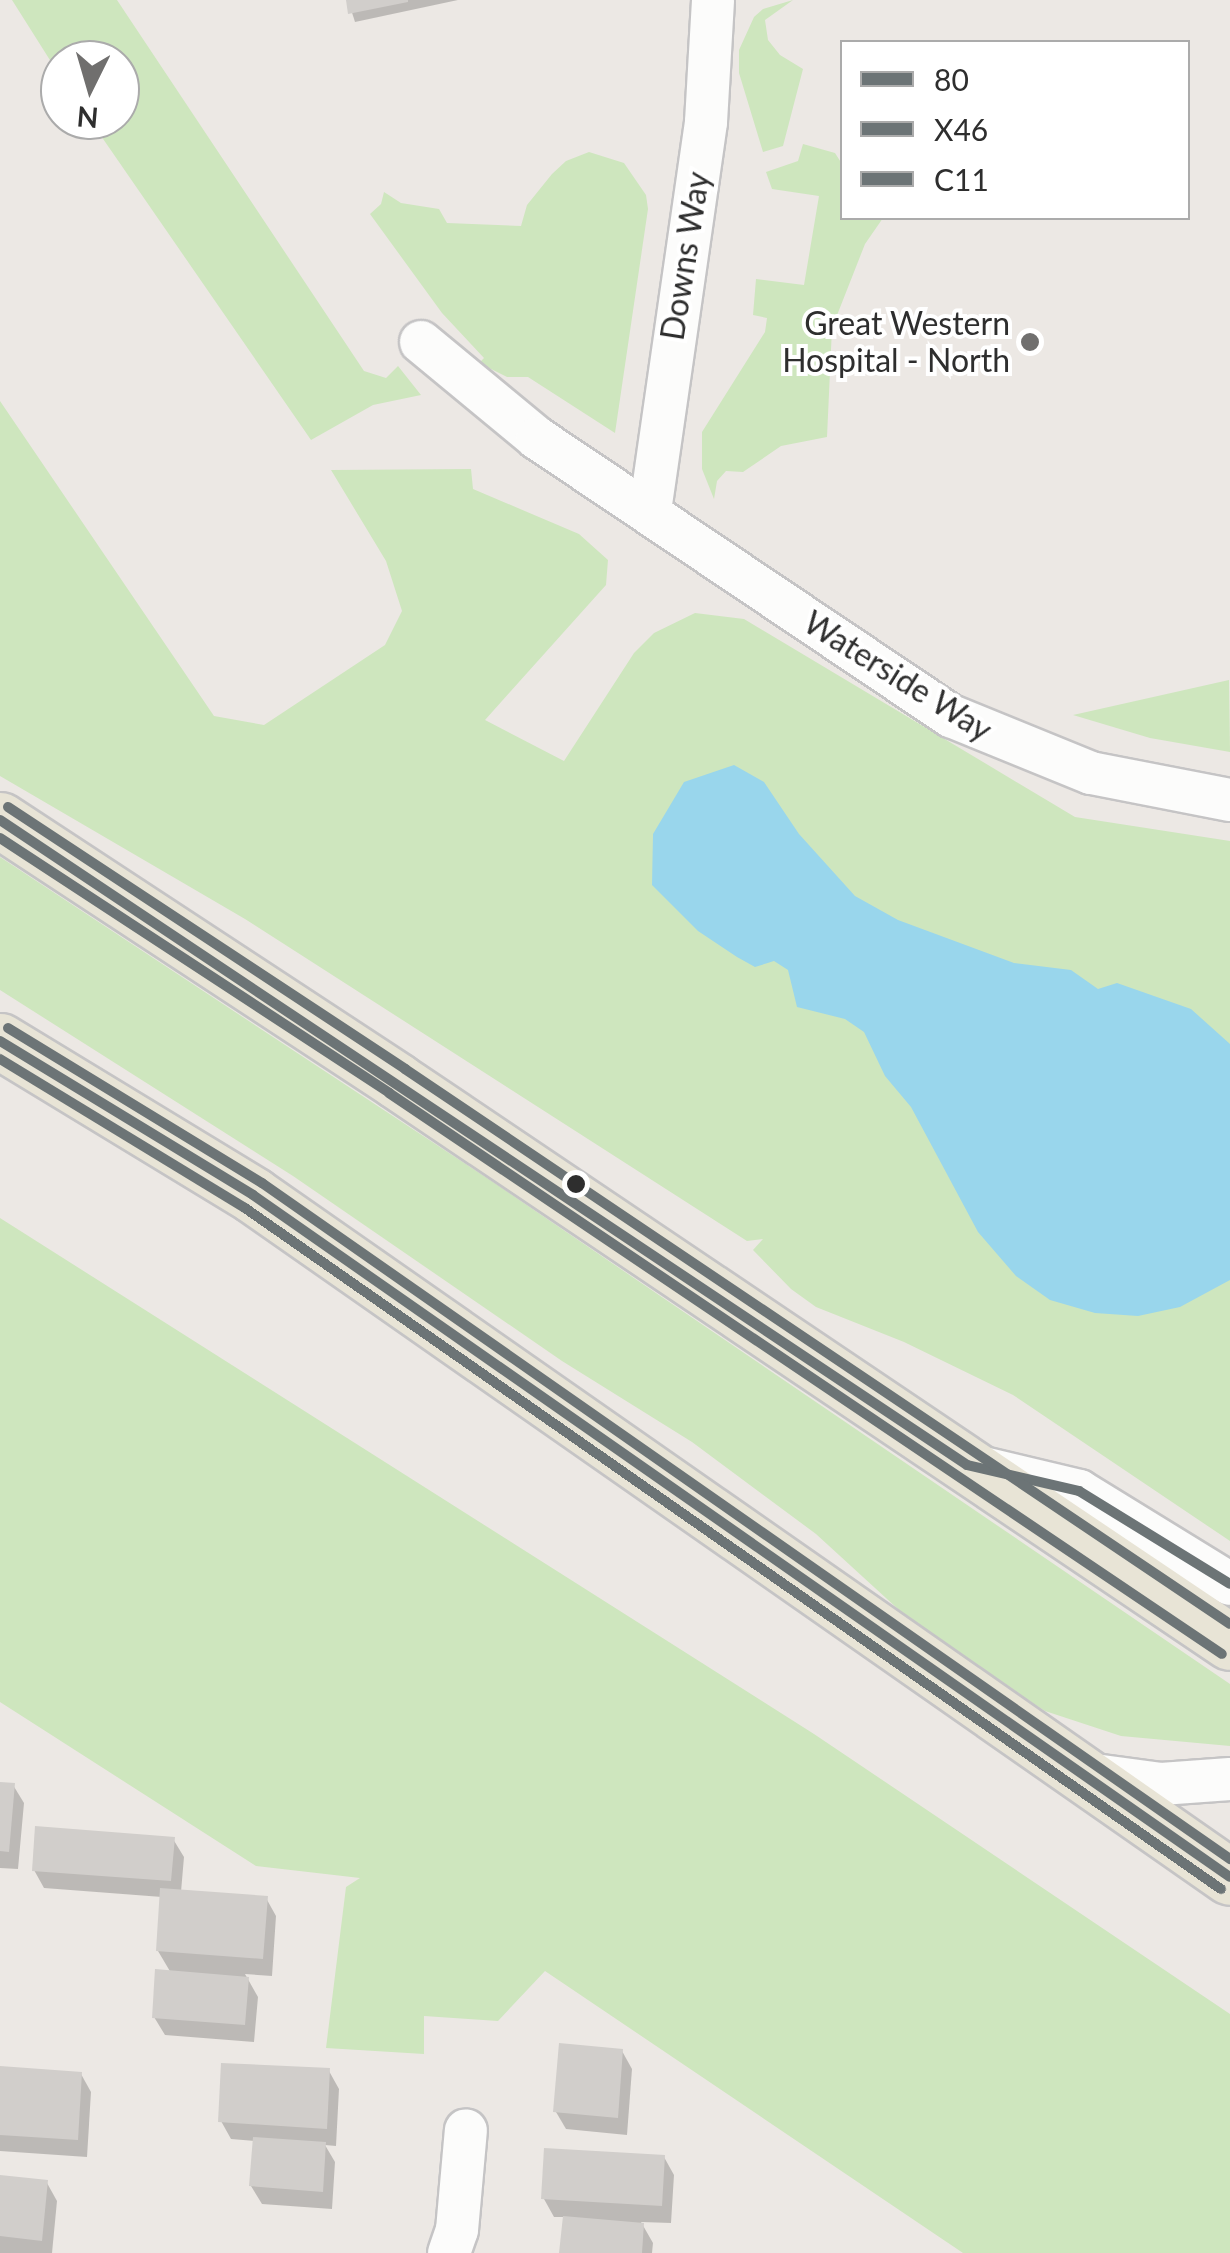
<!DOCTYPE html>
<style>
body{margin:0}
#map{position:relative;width:1230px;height:2253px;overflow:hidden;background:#ece8e4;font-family:Lato,sans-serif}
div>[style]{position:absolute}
.green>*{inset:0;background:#cee6be}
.water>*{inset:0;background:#99d6ec}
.shadow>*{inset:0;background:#0003}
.building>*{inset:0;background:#d1cecb}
.roads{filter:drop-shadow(2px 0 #c5c4c5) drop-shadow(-2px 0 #c5c4c5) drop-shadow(0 2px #c5c4c5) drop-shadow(0 -2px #c5c4c5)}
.street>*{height:42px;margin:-21px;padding:0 21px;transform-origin:21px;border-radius:21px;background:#fcfcfb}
.primary>*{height:55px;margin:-27.5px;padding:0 27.5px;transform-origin:27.5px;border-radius:27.5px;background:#e8e4d6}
.bus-1>*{height:10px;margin:-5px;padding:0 5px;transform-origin:5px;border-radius:5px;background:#6c7476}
.bus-2>*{height:10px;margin:-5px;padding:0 5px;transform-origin:5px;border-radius:5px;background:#6c7476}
.bus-3>*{height:10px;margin:-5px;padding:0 5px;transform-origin:5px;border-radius:5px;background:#6c7476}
.dots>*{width:28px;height:28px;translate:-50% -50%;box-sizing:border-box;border:5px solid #fff;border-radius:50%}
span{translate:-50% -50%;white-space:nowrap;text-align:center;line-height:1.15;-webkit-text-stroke:8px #fff;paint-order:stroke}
.street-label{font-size:32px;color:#2e2e2e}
.poi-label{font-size:32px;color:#2e2e2e}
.right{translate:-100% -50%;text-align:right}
.legend{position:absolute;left:840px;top:40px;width:350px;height:180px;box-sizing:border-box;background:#fff;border:2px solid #ababab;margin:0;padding:12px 18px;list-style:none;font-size:30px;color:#2e2e2e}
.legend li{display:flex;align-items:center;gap:20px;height:50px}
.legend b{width:50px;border:2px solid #ababab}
.north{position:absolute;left:40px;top:40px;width:100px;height:100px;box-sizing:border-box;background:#fff;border:2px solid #ababab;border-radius:50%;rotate:185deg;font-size:28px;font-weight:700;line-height:40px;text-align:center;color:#2e2e2e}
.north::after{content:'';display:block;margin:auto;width:35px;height:45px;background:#706f6e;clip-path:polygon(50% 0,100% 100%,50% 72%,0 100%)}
</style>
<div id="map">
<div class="green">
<i style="clip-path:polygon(12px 0,117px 0,364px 371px,386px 378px,398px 366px,421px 395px,373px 405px,311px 440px,90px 120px,120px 120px,120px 60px,60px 60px,60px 76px)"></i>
<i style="clip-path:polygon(793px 0,765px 20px,768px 40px,780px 55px,803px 69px,783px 146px,763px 152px,739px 73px,739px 50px,754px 17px,763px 9px)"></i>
<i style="clip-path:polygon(803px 144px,835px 153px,842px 164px,842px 218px,883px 218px,865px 244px,832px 328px,827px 437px,781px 446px,743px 472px,726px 471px,717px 481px,714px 499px,702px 469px,702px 432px,765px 332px,767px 318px,753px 315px,756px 279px,804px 285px,819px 196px,772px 189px,766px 172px,798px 161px)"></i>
<i style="clip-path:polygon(589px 152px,624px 163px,646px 195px,648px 209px,615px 433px,528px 377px,507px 377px,479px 363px,484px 358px,442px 313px,370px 214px,381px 204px,384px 192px,401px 203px,439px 209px,447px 223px,521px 226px,527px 205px,552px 174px,566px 161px)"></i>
<i style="clip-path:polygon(0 401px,214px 716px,264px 725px,385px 645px,402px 611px,386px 561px,331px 470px,471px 469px,473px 489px,579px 534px,608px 560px,606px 585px,485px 720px,564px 761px,634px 653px,654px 633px,695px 613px,744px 619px,1075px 817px,1230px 841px,1230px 1541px,1013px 1395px,904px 1342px,816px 1307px,791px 1289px,753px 1250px,763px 1239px,747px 1241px,245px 919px,0 776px)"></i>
<i style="clip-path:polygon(1229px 680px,1230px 752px,1150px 738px,1073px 715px)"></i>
<i style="clip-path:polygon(0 857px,490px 1180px,1230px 1684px,1230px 1746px,1121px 1736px,1045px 1711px,922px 1631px,816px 1534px,692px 1442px,562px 1361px,293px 1176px,0 990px)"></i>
<i style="clip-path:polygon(0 1218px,814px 1734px,1230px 2014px,1230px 2253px,963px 2253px,545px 1971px,498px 2021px,424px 2016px,424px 2054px,326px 2048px,346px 1887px,360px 1878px,256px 1866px,0 1702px)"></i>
</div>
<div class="water">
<i style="clip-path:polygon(734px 765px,764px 782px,799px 834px,855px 896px,898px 920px,1014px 963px,1071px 970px,1098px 989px,1117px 983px,1191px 1009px,1230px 1044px,1230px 1280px,1180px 1307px,1138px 1316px,1095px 1313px,1050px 1300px,1016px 1276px,978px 1232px,911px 1107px,885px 1076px,864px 1032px,845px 1019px,797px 1007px,788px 970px,774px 961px,755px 967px,737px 957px,698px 931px,652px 885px,653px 834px,684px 782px)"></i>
</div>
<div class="shadow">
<i style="clip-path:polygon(348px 0,458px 0,355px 22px)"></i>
<i style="clip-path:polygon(0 1784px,13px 1785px,24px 1803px,18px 1869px,0 1868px)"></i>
<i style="clip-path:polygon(173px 1839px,184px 1857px,181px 1892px,266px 1898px,276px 1916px,272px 1976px,245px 1974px,258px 1997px,254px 2042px,165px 2035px,154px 2017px,171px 1973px,158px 1951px,162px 1897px,44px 1888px,34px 1870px)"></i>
<i style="clip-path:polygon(622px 2051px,632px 2069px,627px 2135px,566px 2129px,556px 2112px)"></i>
<i style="clip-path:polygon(0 2069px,81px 2074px,91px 2092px,87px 2157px,0 2151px)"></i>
<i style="clip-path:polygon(329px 2071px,339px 2089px,336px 2146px,325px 2145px,335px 2162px,332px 2209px,262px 2204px,251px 2186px,255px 2141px,231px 2139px,221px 2121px)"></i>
<i style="clip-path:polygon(664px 2157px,674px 2175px,671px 2223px,641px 2222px,653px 2243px,652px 2253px,562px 2253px,565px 2217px,554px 2217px,544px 2199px)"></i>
<i style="clip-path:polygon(0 2178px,47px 2183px,57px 2201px,52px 2253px,0 2253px)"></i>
</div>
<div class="building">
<i style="clip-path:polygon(346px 0,408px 0,408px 2px,348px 14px)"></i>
<i style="clip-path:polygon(0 1782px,15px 1783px,9px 1852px,0 1851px)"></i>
<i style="clip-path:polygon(35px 1826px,175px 1837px,171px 1881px,32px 1871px)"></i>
<i style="clip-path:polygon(160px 1888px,268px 1896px,263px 1959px,156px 1951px)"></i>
<i style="clip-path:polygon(155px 1969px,249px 1977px,245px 2025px,152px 2018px)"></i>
<i style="clip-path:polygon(559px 2043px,623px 2049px,618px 2118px,553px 2112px)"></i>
<i style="clip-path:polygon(221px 2063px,330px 2068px,327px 2129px,218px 2122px)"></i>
<i style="clip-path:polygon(0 2066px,82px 2072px,78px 2140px,0 2135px)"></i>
<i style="clip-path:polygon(253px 2137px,326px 2142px,323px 2192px,249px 2186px)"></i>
<i style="clip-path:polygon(544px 2148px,665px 2155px,662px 2206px,541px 2199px)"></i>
<i style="clip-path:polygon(0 2175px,48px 2180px,42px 2241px,0 2236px)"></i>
<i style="clip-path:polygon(563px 2216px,644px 2223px,642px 2253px,559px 2253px)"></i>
</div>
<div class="roads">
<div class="street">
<i style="left:421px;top:342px;width:151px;rotate:39.6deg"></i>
<i style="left:537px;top:438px;width:499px;rotate:33.9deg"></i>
<i style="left:951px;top:716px;width:151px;rotate:22.2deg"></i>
<i style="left:1091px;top:773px;width:142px;rotate:11deg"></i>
<i style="left:650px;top:511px;width:393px;rotate:-81.8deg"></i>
<i style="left:706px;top:122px;width:122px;rotate:-86.7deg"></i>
<i style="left:987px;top:1469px;width:95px;rotate:13.4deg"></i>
<i style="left:1079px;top:1491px;width:177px;rotate:31.6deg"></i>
<i style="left:1087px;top:1774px;width:75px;rotate:7.7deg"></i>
<i style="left:1161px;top:1784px;width:69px;rotate:-4.1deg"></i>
<i style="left:449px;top:2253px;width:24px;rotate:-71deg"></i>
<i style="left:457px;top:2230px;width:100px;rotate:-84.9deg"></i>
</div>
<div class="primary">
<i style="left:0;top:820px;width:475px;rotate:33.3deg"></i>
<i style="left:397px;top:1081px;width:1004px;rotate:33.96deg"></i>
<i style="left:0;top:1041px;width:296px;rotate:31.3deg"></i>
<i style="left:253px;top:1195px;width:1191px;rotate:34.92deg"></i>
</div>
</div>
<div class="bus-1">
<i style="left:0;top:820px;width:1162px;rotate:33.7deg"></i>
<i style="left:967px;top:1465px;width:115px;rotate:13.1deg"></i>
<i style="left:1079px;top:1491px;width:177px;rotate:31.6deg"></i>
<i style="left:0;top:1041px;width:296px;rotate:31.3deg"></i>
<i style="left:253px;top:1195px;width:1191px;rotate:34.92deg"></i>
</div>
<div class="bus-2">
<i style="left:0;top:838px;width:465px;rotate:33.2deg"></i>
<i style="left:389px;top:1093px;width:1004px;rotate:33.96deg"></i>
<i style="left:0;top:1059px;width:287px;rotate:31.3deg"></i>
<i style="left:245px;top:1208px;width:1190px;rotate:34.91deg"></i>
</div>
<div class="bus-3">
<i style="left:8px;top:807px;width:476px;rotate:33.4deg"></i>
<i style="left:405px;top:1069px;width:994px;rotate:33.93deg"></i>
<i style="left:8px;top:1028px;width:298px;rotate:31.4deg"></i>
<i style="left:262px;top:1183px;width:1181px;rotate:34.93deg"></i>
</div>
<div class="dots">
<i style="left:1030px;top:342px;background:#706f6e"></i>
<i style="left:576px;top:1184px;background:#2e2e2e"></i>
</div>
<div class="street-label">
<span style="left:685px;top:256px;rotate:-81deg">Downs Way</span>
<span style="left:898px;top:676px;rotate:32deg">Waterside Way</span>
</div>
<div class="poi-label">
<span class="right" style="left:1010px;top:342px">Great Western<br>Hospital - North</span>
</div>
<ul class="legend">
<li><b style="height:12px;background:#6c7476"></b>80</li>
<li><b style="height:12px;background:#6c7476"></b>X46</li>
<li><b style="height:12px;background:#6c7476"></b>C11</li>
</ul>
<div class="north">N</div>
</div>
